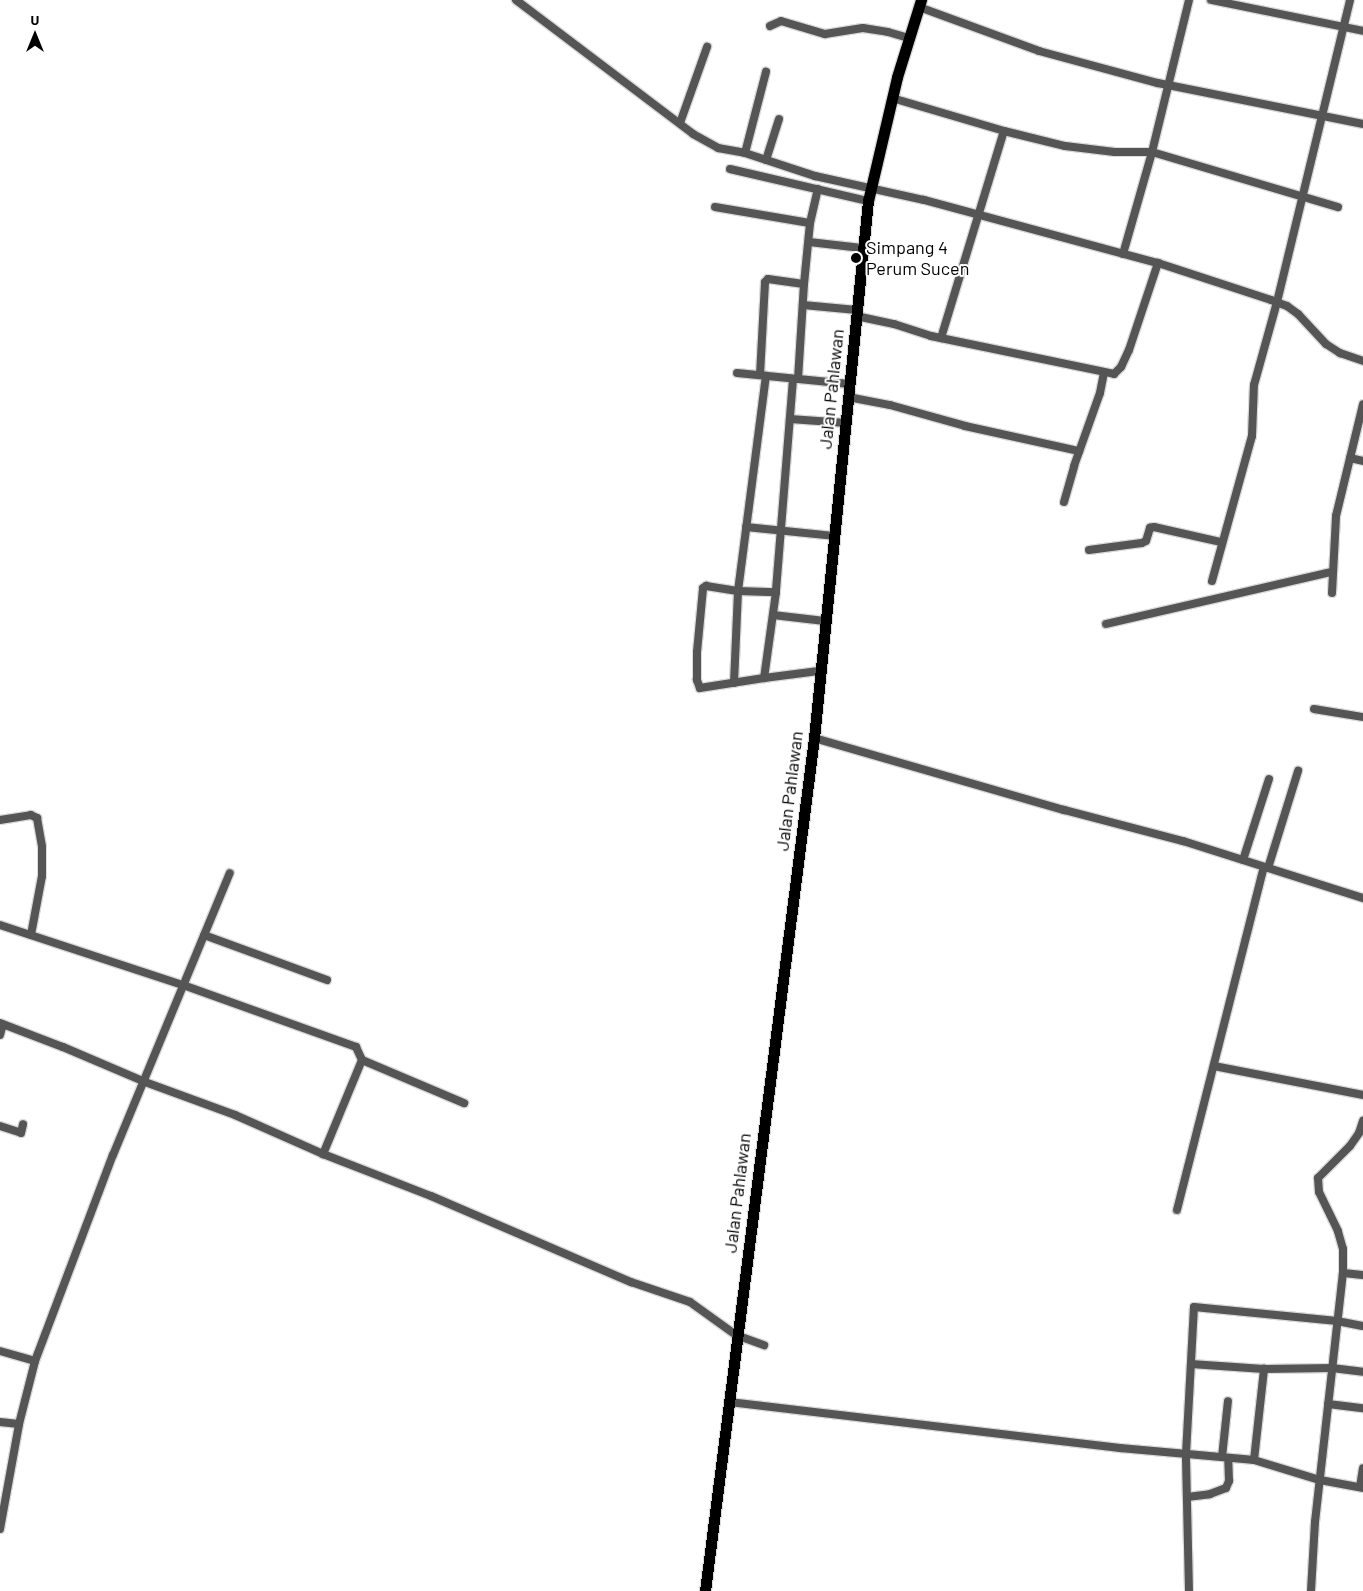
<!DOCTYPE html>
<style>
body{margin:0}
#map{position:relative;width:1363px;height:1591px;overflow:hidden;background:#fff;font-family:Barlow,sans-serif}
div>[style]{position:absolute}
.roads{filter:drop-shadow(1px 0 #dbdbdb) drop-shadow(-1px 0 #dbdbdb) drop-shadow(0 1px #dbdbdb) drop-shadow(0 -1px #dbdbdb)}
.street>*{height:8px;margin:-4px;padding:0 4px;transform-origin:4px;border-radius:4px;background:#555}
.primary>*{height:11px;margin:-5.5px;padding:0 5.5px;transform-origin:5.5px;border-radius:5.5px;background:#000}
.dots>*{width:14px;height:14px;translate:-50% -50%;box-sizing:border-box;border:2px solid #fff;border-radius:50%}
span{translate:-50% -50%;white-space:nowrap;text-align:center;line-height:1.15;-webkit-text-stroke:4px #fff;paint-order:stroke}
.poi-label{font-size:18px;color:#000}
.left{translate:0 -50%;text-align:left}
.street-label{font-size:18px;color:#000}
.north{position:absolute;left:10px;top:10px;width:50px;height:50px;-webkit-text-stroke:4px #fff;paint-order:stroke;rotate:0deg;font-size:14px;font-weight:700;line-height:20px;text-align:center;color:#000}
.north::after{content:'';display:block;margin:auto;width:18px;height:22px;background:#000;clip-path:polygon(50% 0,100% 100%,50% 72%,0 100%)}
</style>
<div id="map">
<div class="roads">
<div class="street">
<i style="left:516px;top:0;width:222px;rotate:37.1deg"></i>
<i style="left:693px;top:134px;width:29px;rotate:29deg"></i>
<i style="left:718px;top:148px;width:27px;rotate:10deg"></i>
<i style="left:745px;top:153px;width:74px;rotate:18.2deg"></i>
<i style="left:815px;top:176px;width:112px;rotate:12.4deg"></i>
<i style="left:924px;top:200px;width:242px;rotate:15.1deg"></i>
<i style="left:1158px;top:263px;width:119px;rotate:18.1deg"></i>
<i style="left:1271px;top:300px;width:17px;rotate:21deg"></i>
<i style="left:1287px;top:306px;width:14px;rotate:36deg"></i>
<i style="left:1298px;top:314px;width:41px;rotate:47deg"></i>
<i style="left:1326px;top:344px;width:17px;rotate:33deg"></i>
<i style="left:1340px;top:353px;width:24px;rotate:19deg"></i>
<i style="left:1211px;top:0;width:155px;rotate:11.5deg"></i>
<i style="left:919px;top:7px;width:128px;rotate:20.1deg"></i>
<i style="left:1039px;top:51px;width:123px;rotate:15.1deg"></i>
<i style="left:1158px;top:83px;width:209px;rotate:11.3deg"></i>
<i style="left:770px;top:26px;width:12px;rotate:-24deg"></i>
<i style="left:781px;top:21px;width:46px;rotate:16.5deg"></i>
<i style="left:825px;top:34px;width:38px;rotate:-9deg"></i>
<i style="left:863px;top:28px;width:25px;rotate:9deg"></i>
<i style="left:888px;top:32px;width:22px;rotate:16deg"></i>
<i style="left:892px;top:98px;width:117px;rotate:16.4deg"></i>
<i style="left:1004px;top:131px;width:63px;rotate:13.8deg"></i>
<i style="left:1065px;top:146px;width:50px;rotate:6.8deg"></i>
<i style="left:1115px;top:152px;width:37px"></i>
<i style="left:1152px;top:152px;width:194px;rotate:16.5deg"></i>
<i style="left:680px;top:123px;width:81px;rotate:-70.4deg"></i>
<i style="left:745px;top:153px;width:84px;rotate:-75.5deg"></i>
<i style="left:766px;top:160px;width:43px;rotate:-72.4deg"></i>
<i style="left:730px;top:169px;width:142px;rotate:13.1deg"></i>
<i style="left:715px;top:207px;width:96px;rotate:9.6deg"></i>
<i style="left:809px;top:242px;width:53px;rotate:6.5deg"></i>
<i style="left:1123px;top:254px;width:106px;rotate:-74.1deg"></i>
<i style="left:1152px;top:152px;width:156px;rotate:-76.3deg"></i>
<i style="left:803px;top:305px;width:54px;rotate:5.3deg"></i>
<i style="left:856px;top:316px;width:39px;rotate:12deg"></i>
<i style="left:894px;top:324px;width:39px;rotate:18deg"></i>
<i style="left:931px;top:336px;width:187px;rotate:11.7deg"></i>
<i style="left:1114px;top:374px;width:10px;rotate:-45deg"></i>
<i style="left:1121px;top:367px;width:19px;rotate:-65deg"></i>
<i style="left:1129px;top:350px;width:92px;rotate:-71.6deg"></i>
<i style="left:941px;top:338px;width:216px;rotate:-73.1deg"></i>
<i style="left:737px;top:373px;width:113px;rotate:5.6deg"></i>
<i style="left:760px;top:375px;width:93px;rotate:-86.9deg"></i>
<i style="left:765px;top:282px;width:4px;rotate:-45deg"></i>
<i style="left:768px;top:279px;width:36px;rotate:8deg"></i>
<i style="left:793px;top:379px;width:214px;rotate:94.6deg"></i>
<i style="left:776px;top:592px;width:87px;rotate:97.9deg"></i>
<i style="left:764px;top:678px;width:55px;rotate:-7.3deg"></i>
<i style="left:798px;top:379px;width:95px;rotate:-86.4deg"></i>
<i style="left:804px;top:284px;width:61px;rotate:-84.4deg"></i>
<i style="left:810px;top:223px;width:35px;rotate:-77deg"></i>
<i style="left:848px;top:397px;width:43px;rotate:10.8deg"></i>
<i style="left:890px;top:405px;width:78px;rotate:15.6deg"></i>
<i style="left:965px;top:426px;width:117px;rotate:12.4deg"></i>
<i style="left:790px;top:419px;width:56px;rotate:4.1deg"></i>
<i style="left:1350px;top:458px;width:13px;rotate:13deg"></i>
<i style="left:1064px;top:502px;width:37px;rotate:-74deg"></i>
<i style="left:1074px;top:466px;width:77px;rotate:-70.4deg"></i>
<i style="left:1100px;top:393px;width:20px;rotate:-79deg"></i>
<i style="left:746px;top:527px;width:88px;rotate:5.8deg"></i>
<i style="left:1089px;top:550px;width:53px;rotate:-7.5deg"></i>
<i style="left:1142px;top:543px;width:4px;rotate:-27deg"></i>
<i style="left:1146px;top:541px;width:14px;rotate:-73deg"></i>
<i style="left:1150px;top:528px;width:4px;rotate:-14deg"></i>
<i style="left:1154px;top:527px;width:69px;rotate:12.6deg"></i>
<i style="left:1212px;top:581px;width:150px;rotate:-74.6deg"></i>
<i style="left:1252px;top:436px;width:51px;rotate:-87.8deg"></i>
<i style="left:1254px;top:385px;width:86px;rotate:-74.5deg"></i>
<i style="left:1277px;top:302px;width:311px;rotate:-76.4deg"></i>
<i style="left:1332px;top:593px;width:77px;rotate:-87deg"></i>
<i style="left:1336px;top:516px;width:115px;rotate:-76.4deg"></i>
<i style="left:773px;top:615px;width:52px;rotate:6.6deg"></i>
<i style="left:1106px;top:624px;width:232px;rotate:-13deg"></i>
<i style="left:764px;top:678px;width:65px;rotate:171.1deg"></i>
<i style="left:700px;top:688px;width:9px;rotate:-111deg"></i>
<i style="left:697px;top:680px;width:28px;rotate:-90deg"></i>
<i style="left:697px;top:652px;width:64px;rotate:-84.6deg"></i>
<i style="left:703px;top:588px;width:4px;rotate:-34deg"></i>
<i style="left:706px;top:586px;width:32px;rotate:9deg"></i>
<i style="left:738px;top:591px;width:38px;rotate:2deg"></i>
<i style="left:734px;top:683px;width:92px;rotate:-87.5deg"></i>
<i style="left:738px;top:591px;width:217px;rotate:-82.6deg"></i>
<i style="left:1314px;top:709px;width:50px;rotate:9.3deg"></i>
<i style="left:814px;top:738px;width:260px;rotate:16.1deg"></i>
<i style="left:1064px;top:810px;width:123px;rotate:14.6deg"></i>
<i style="left:1183px;top:841px;width:189px;rotate:17.6deg"></i>
<i style="left:0;top:820px;width:31px;rotate:-9deg"></i>
<i style="left:31px;top:815px;width:7px;rotate:27deg"></i>
<i style="left:37px;top:818px;width:29px;rotate:80deg"></i>
<i style="left:42px;top:847px;width:29px;rotate:90deg"></i>
<i style="left:42px;top:876px;width:60px;rotate:100.6deg"></i>
<i style="left:1243px;top:860px;width:85px;rotate:-72.2deg"></i>
<i style="left:1268px;top:868px;width:102px;rotate:-72.8deg"></i>
<i style="left:0;top:925px;width:193px;rotate:18.2deg"></i>
<i style="left:183px;top:985px;width:184px;rotate:19.7deg"></i>
<i style="left:356px;top:1047px;width:14px;rotate:65deg"></i>
<i style="left:362px;top:1060px;width:102px;rotate:112.5deg"></i>
<i style="left:204px;top:935px;width:131px;rotate:20.1deg"></i>
<i style="left:0;top:1023px;width:67px;rotate:20.9deg"></i>
<i style="left:63px;top:1047px;width:89px;rotate:23.1deg"></i>
<i style="left:145px;top:1082px;width:96px;rotate:20.1deg"></i>
<i style="left:235px;top:1115px;width:96px;rotate:23.9deg"></i>
<i style="left:323px;top:1154px;width:116px;rotate:21.3deg"></i>
<i style="left:431px;top:1196px;width:218px;rotate:23.3deg"></i>
<i style="left:631px;top:1282px;width:62px;rotate:18.7deg"></i>
<i style="left:690px;top:1302px;width:57px;rotate:35.7deg"></i>
<i style="left:736px;top:1335px;width:30px;rotate:20deg"></i>
<i style="left:0;top:1035px;width:11px;rotate:-75deg"></i>
<i style="left:362px;top:1060px;width:111px;rotate:22.9deg"></i>
<i style="left:1214px;top:1066px;width:152px;rotate:11deg"></i>
<i style="left:0;top:1126px;width:22px;rotate:18deg"></i>
<i style="left:21px;top:1133px;width:9px;rotate:-77deg"></i>
<i style="left:1177px;top:1210px;width:354px;rotate:-75.8deg"></i>
<i style="left:1343px;top:1273px;width:20px;rotate:6deg"></i>
<i style="left:0;top:1351px;width:36px;rotate:16deg"></i>
<i style="left:1191px;top:1364px;width:73px;rotate:3.9deg"></i>
<i style="left:1264px;top:1369px;width:68px;rotate:-0.8deg"></i>
<i style="left:1332px;top:1368px;width:31px;rotate:7deg"></i>
<i style="left:729px;top:1402px;width:394px;rotate:6.7deg"></i>
<i style="left:1120px;top:1448px;width:135px;rotate:5.1deg"></i>
<i style="left:1254px;top:1460px;width:69px;rotate:16.9deg"></i>
<i style="left:1320px;top:1480px;width:44px;rotate:10.5deg"></i>
<i style="left:1328px;top:1404px;width:35px;rotate:7deg"></i>
<i style="left:0;top:1422px;width:19px;rotate:6deg"></i>
<i style="left:1222px;top:1457px;width:56px;rotate:-83.9deg"></i>
<i style="left:1254px;top:1460px;width:92px;rotate:-83.7deg"></i>
<i style="left:1360px;top:1487px;width:19px;rotate:-81deg"></i>
<i style="left:1187px;top:1497px;width:23px;rotate:-7deg"></i>
<i style="left:1210px;top:1494px;width:17px;rotate:-21deg"></i>
<i style="left:1226px;top:1488px;width:8px;rotate:-67deg"></i>
<i style="left:1229px;top:1481px;width:23px;rotate:-92deg"></i>
<i style="left:0;top:1529px;width:107px;rotate:-79.7deg"></i>
<i style="left:19px;top:1424px;width:65px;rotate:-75.7deg"></i>
<i style="left:35px;top:1361px;width:220px;rotate:-69.3deg"></i>
<i style="left:113px;top:1155px;width:305px;rotate:-67.5deg"></i>
<i style="left:1189px;top:1591px;width:137px;rotate:-91.3deg"></i>
<i style="left:1186px;top:1454px;width:147px;rotate:-86.9deg"></i>
<i style="left:1194px;top:1307px;width:144px;rotate:5.6deg"></i>
<i style="left:1337px;top:1321px;width:26px;rotate:11deg"></i>
<i style="left:1311px;top:1591px;width:69px;rotate:-86.7deg"></i>
<i style="left:1315px;top:1522px;width:251px;rotate:-83.6deg"></i>
<i style="left:1343px;top:1273px;width:24px;rotate:-90deg"></i>
<i style="left:1343px;top:1249px;width:19px;rotate:-106deg"></i>
<i style="left:1338px;top:1231px;width:43px;rotate:-116deg"></i>
<i style="left:1319px;top:1192px;width:14px;rotate:-94deg"></i>
<i style="left:1318px;top:1178px;width:45px;rotate:-45deg"></i>
<i style="left:1350px;top:1146px;width:16px;rotate:-55deg"></i>
<i style="left:1359px;top:1133px;width:13px;rotate:-72deg"></i>
</div>
<div class="primary">
<i style="left:705px;top:1591px;width:860px;rotate:-82.72deg"></i>
<i style="left:814px;top:738px;width:540px;rotate:-84.26deg"></i>
<i style="left:868px;top:201px;width:127px;rotate:-76.8deg"></i>
<i style="left:897px;top:77px;width:81px;rotate:-72.7deg"></i>
</div>
</div>
<div class="dots">
<i style="left:856px;top:258px;background:#000"></i>
</div>
<div class="poi-label">
<span class="left" style="left:866px;top:258px">Simpang 4<br>Perum Sucen</span>
</div>
<div class="street-label">
<span style="left:831px;top:389px;rotate:-84deg">Jalan Pahlawan</span>
<span style="left:789px;top:791px;rotate:-83deg">Jalan Pahlawan</span>
<span style="left:737px;top:1193px;rotate:-83deg">Jalan Pahlawan</span>
</div>
<div class="north">U</div>
</div>
